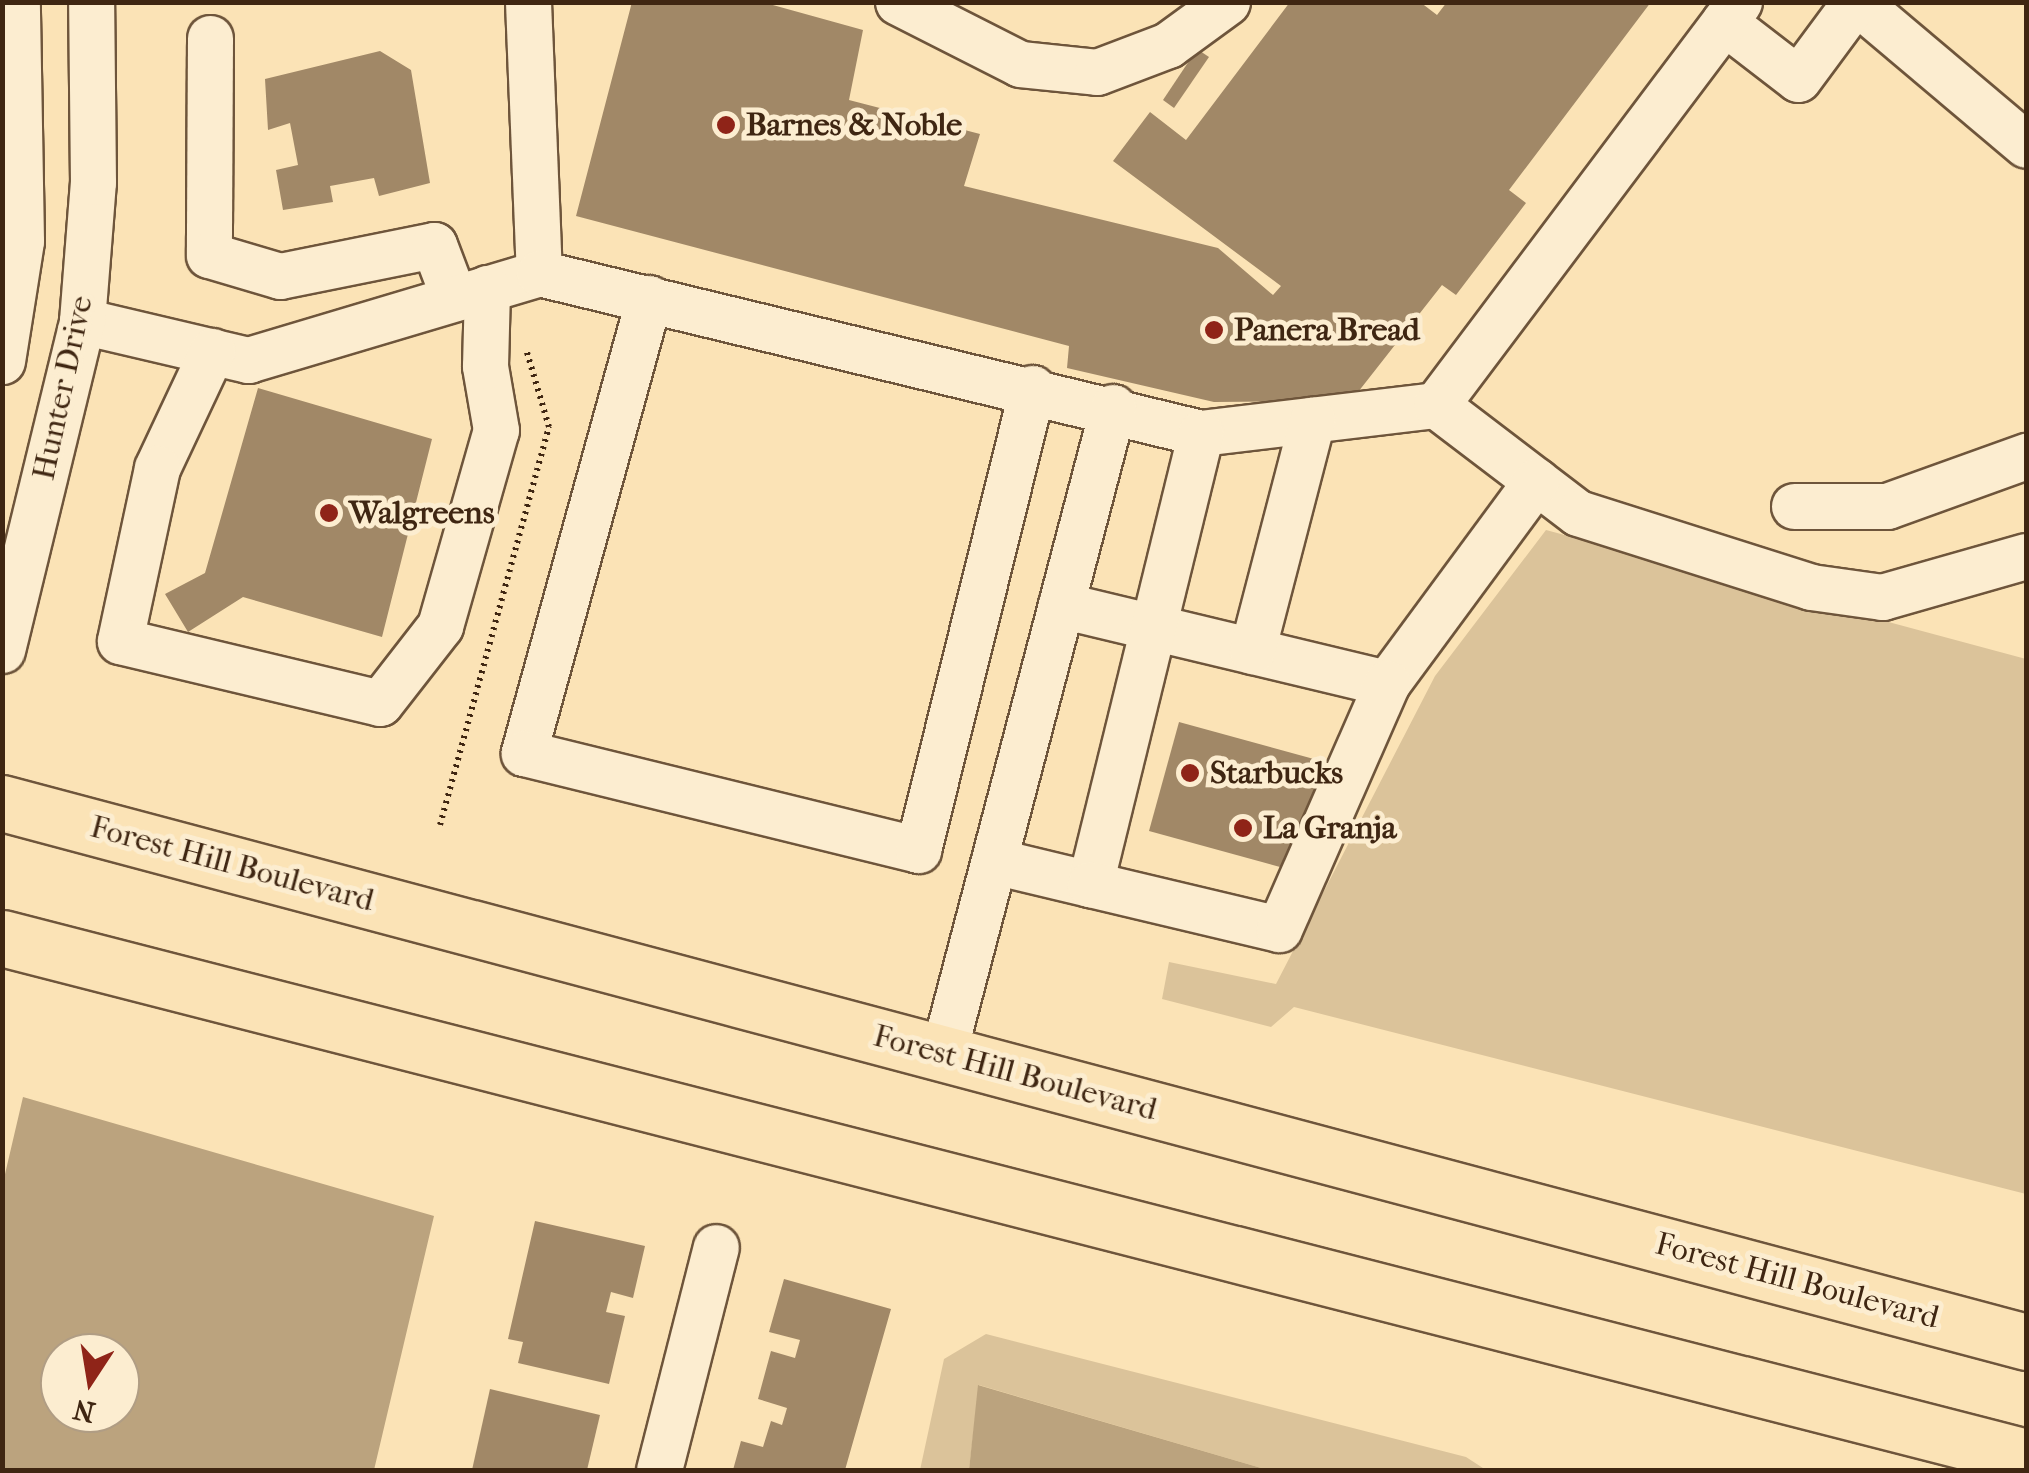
<!DOCTYPE html>
<style>
body{margin:0}
#map{position:relative;width:2029px;height:1473px;overflow:hidden;background:#fbe3b6;font-family:"IM FELL French Canon",serif}
div>[style]{position:absolute}
.green>*{inset:0;background:#dbc39a}
.water>*{inset:0;background:#bba37e}
.building>*{inset:0;background:#a18867}
.path>*{height:6px;margin-top:-3px;transform-origin:0;background:repeating-linear-gradient(90deg,#3f2612 0 2.5px,transparent 0 7.5px)}
.roads{filter:drop-shadow(2px 0 #6e553b) drop-shadow(-2px 0 #6e553b) drop-shadow(0 2px #6e553b) drop-shadow(0 -2px #6e553b)}
.minor>*{height:45px;margin:-22.5px;padding:0 22.5px;transform-origin:22.5px;border-radius:22.5px;background:#fcedd0}
.major>*{height:55px;margin:-27.5px;padding:0 27.5px;transform-origin:27.5px;border-radius:27.5px;background:#fbe3b6}
.dots>*{width:28px;height:28px;translate:-50% -50%;box-sizing:border-box;border:5px solid #fcedd0;border-radius:50%}
span{translate:-50% -50%;white-space:nowrap;text-align:center;line-height:1.15;-webkit-text-stroke:10px #fcedd0;paint-order:stroke}
.poi-label{font-size:32px;color:#3f2612;font-weight:700}
.left{translate:0 -50%;text-align:left}
.street-label{font-size:32px;color:#3f2612}
.frame{position:absolute;inset:0;border:5px solid #3f2612;pointer-events:none}
.north{position:absolute;left:40px;top:1333px;width:100px;height:100px;box-sizing:border-box;background:#fcedd0;border:2px solid #b09d84;border-radius:50%;rotate:192deg;font-size:28px;font-weight:700;line-height:40px;text-align:center;color:#3f2612}
.north::after{content:'';display:block;margin:auto;width:35px;height:45px;background:#8f2418;clip-path:polygon(50% 0,100% 100%,50% 72%,0 100%)}
</style>
<div id="map">
<div class="green">
<i style="clip-path:polygon(1546px 530px,2026px 659px,2026px 1194px,1294px 1007px,1271px 1027px,1162px 999px,1169px 962px,1276px 984px,1435px 676px)"></i>
<i style="clip-path:polygon(986px 1334px,1466px 1457px,1486px 1470px,1268px 1470px,979px 1385px,969px 1470px,920px 1470px,944px 1359px)"></i>
</div>
<div class="water">
<i style="clip-path:polygon(evenodd,23px 1097px,434px 1216px,374px 1470px,3px 1470px,2px 1187px,23px 1097px,60px 1353px,120px 1353px,120px 1413px,60px 1413px,60px 1353px)"></i>
<i style="clip-path:polygon(978px 1385px,1268px 1470px,969px 1470px)"></i>
</div>
<div class="building">
<i style="clip-path:polygon(632px 2px,762px 2px,863px 30px,849px 100px,980px 134px,964px 186px,1218px 248px,1273px 295px,1281px 286px,1113px 161px,1150px 112px,1186px 140px,1290px 2px,1420px 2px,1437px 15px,1447px 2px,1651px 2px,1509px 190px,1526px 203px,1456px 295px,1442px 285px,1351px 401px,1214px 402px,1067px 368px,1069px 346px,576px 216px)"></i>
<i style="clip-path:polygon(1197px 49px,1209px 57px,1174px 108px,1163px 100px)"></i>
<i style="clip-path:polygon(380px 51px,411px 70px,430px 183px,379px 196px,374px 178px,330px 186px,333px 202px,283px 210px,276px 170px,298px 165px,290px 123px,268px 130px,265px 79px)"></i>
<i style="clip-path:polygon(258px 388px,432px 439px,382px 637px,243px 597px,188px 632px,165px 594px,205px 573px)"></i>
<i style="clip-path:polygon(1179px 722px,1332px 764px,1302px 873px,1149px 831px)"></i>
<i style="clip-path:polygon(535px 1221px,645px 1246px,633px 1298px,611px 1292px,606px 1312px,625px 1316px,609px 1384px,518px 1363px,523px 1342px,508px 1339px)"></i>
<i style="clip-path:polygon(784px 1279px,891px 1309px,845px 1470px,733px 1470px,741px 1441px,763px 1447px,771px 1421px,782px 1425px,787px 1408px,758px 1399px,771px 1351px,795px 1358px,800px 1340px,769px 1332px)"></i>
<i style="clip-path:polygon(490px 1389px,600px 1415px,587px 1470px,472px 1470px)"></i>
</div>
<div class="path">
<i style="left:440px;top:825px;width:413px;rotate:-74.7deg"></i>
<i style="left:549px;top:427px;width:81px;rotate:-106.4deg"></i>
</div>
<div class="roads">
<div class="minor">
<i style="left:528px;top:2px;width:271px;rotate:87.7deg"></i>
<i style="left:898px;top:2px;width:137px;rotate:26.9deg"></i>
<i style="left:1020px;top:64px;width:77px;rotate:5.9deg"></i>
<i style="left:1097px;top:72px;width:76px;rotate:-20.8deg"></i>
<i style="left:1168px;top:45px;width:73px;rotate:-36.1deg"></i>
<i style="left:1857px;top:2px;width:221px;rotate:40.2deg"></i>
<i style="left:1724px;top:22px;width:93px;rotate:37.6deg"></i>
<i style="left:1798px;top:79px;width:96px;rotate:-53.5deg"></i>
<i style="left:210px;top:38px;width:217px;rotate:90.3deg"></i>
<i style="left:209px;top:255px;width:74px;rotate:16.5deg"></i>
<i style="left:280px;top:276px;width:157px;rotate:-11.4deg"></i>
<i style="left:434px;top:245px;width:57px;rotate:69.3deg"></i>
<i style="left:649px;top:298px;width:472px;rotate:105.4deg"></i>
<i style="left:524px;top:753px;width:406px;rotate:13.8deg"></i>
<i style="left:918px;top:850px;width:476px;rotate:-76.1deg"></i>
<i style="left:82px;top:321px;width:171px;rotate:13.2deg"></i>
<i style="left:248px;top:360px;width:304px;rotate:-16.6deg"></i>
<i style="left:539px;top:273px;width:681px;rotate:13.59deg"></i>
<i style="left:1201px;top:433px;width:237px;rotate:-6.8deg"></i>
<i style="left:1436px;top:405px;width:504px;rotate:-53.06deg"></i>
<i style="left:212px;top:351px;width:129px;rotate:115.2deg"></i>
<i style="left:157px;top:468px;width:177px;rotate:102.1deg"></i>
<i style="left:120px;top:641px;width:267px;rotate:13.4deg"></i>
<i style="left:380px;top:703px;width:98px;rotate:-52.1deg"></i>
<i style="left:440px;top:626px;width:204px;rotate:-74.1deg"></i>
<i style="left:496px;top:430px;width:65px;rotate:-99.8deg"></i>
<i style="left:485px;top:366px;width:78px;rotate:-88.5deg"></i>
<i style="left:2px;top:361px;width:121px;rotate:-81deg"></i>
<i style="left:21px;top:241px;width:239px;rotate:-91deg"></i>
<i style="left:1436px;top:405px;width:178px;rotate:37.3deg"></i>
<i style="left:1578px;top:513px;width:244px;rotate:17.6deg"></i>
<i style="left:1811px;top:587px;width:72px;rotate:8deg"></i>
<i style="left:1882px;top:597px;width:150px;rotate:-15.9deg"></i>
<i style="left:1794px;top:506px;width:93px"></i>
<i style="left:1887px;top:506px;width:148px;rotate:-19.8deg"></i>
<i style="left:1061px;top:605px;width:335px;rotate:13.5deg"></i>
<i style="left:1387px;top:683px;width:251px;rotate:-53.6deg"></i>
<i style="left:2px;top:650px;width:339px;rotate:-76.3deg"></i>
<i style="left:82px;top:321px;width:139px;rotate:-85.5deg"></i>
<i style="left:93px;top:182px;width:180px;rotate:-90.6deg"></i>
<i style="left:1252px;top:651px;width:239px;rotate:-75.4deg"></i>
<i style="left:994px;top:861px;width:99px;rotate:13.5deg"></i>
<i style="left:1090px;top:884px;width:464px;rotate:-76.2deg"></i>
<i style="left:1090px;top:884px;width:194px;rotate:13.4deg"></i>
<i style="left:1279px;top:929px;width:269px;rotate:-66.3deg"></i>
<i style="left:943px;top:1054px;width:669px;rotate:-75.28deg"></i>
<i style="left:659px;top:1470px;width:230px;rotate:-75.7deg"></i>
</div>
<div class="major">
<i style="left:2px;top:803px;width:2095px;rotate:14.91deg"></i>
<i style="left:2px;top:938px;width:2089px;rotate:14.38deg"></i>
</div>
</div>
<div class="dots">
<i style="left:726px;top:125px;background:#8f2418"></i>
<i style="left:1214px;top:330px;background:#8f2418"></i>
<i style="left:329px;top:513px;background:#8f2418"></i>
<i style="left:1190px;top:773px;background:#8f2418"></i>
<i style="left:1243px;top:828px;background:#8f2418"></i>
</div>
<div class="poi-label">
<span class="left" style="left:746px;top:125px">Barnes &amp; Noble</span>
<span class="left" style="left:1234px;top:330px">Panera Bread</span>
<span class="left" style="left:349px;top:513px">Walgreens</span>
<span class="left" style="left:1210px;top:773px">Starbucks</span>
<span class="left" style="left:1263px;top:828px">La Granja</span>
</div>
<div class="street-label">
<span style="left:63px;top:388px;rotate:-78deg">Hunter Drive</span>
<span style="left:232px;top:864px;rotate:15deg">Forest Hill Boulevard</span>
<span style="left:1015px;top:1073px;rotate:15deg">Forest Hill Boulevard</span>
<span style="left:1797px;top:1281px;rotate:15deg">Forest Hill Boulevard</span>
</div>
<div class="frame"></div>
<div class="north">N</div>
</div>
